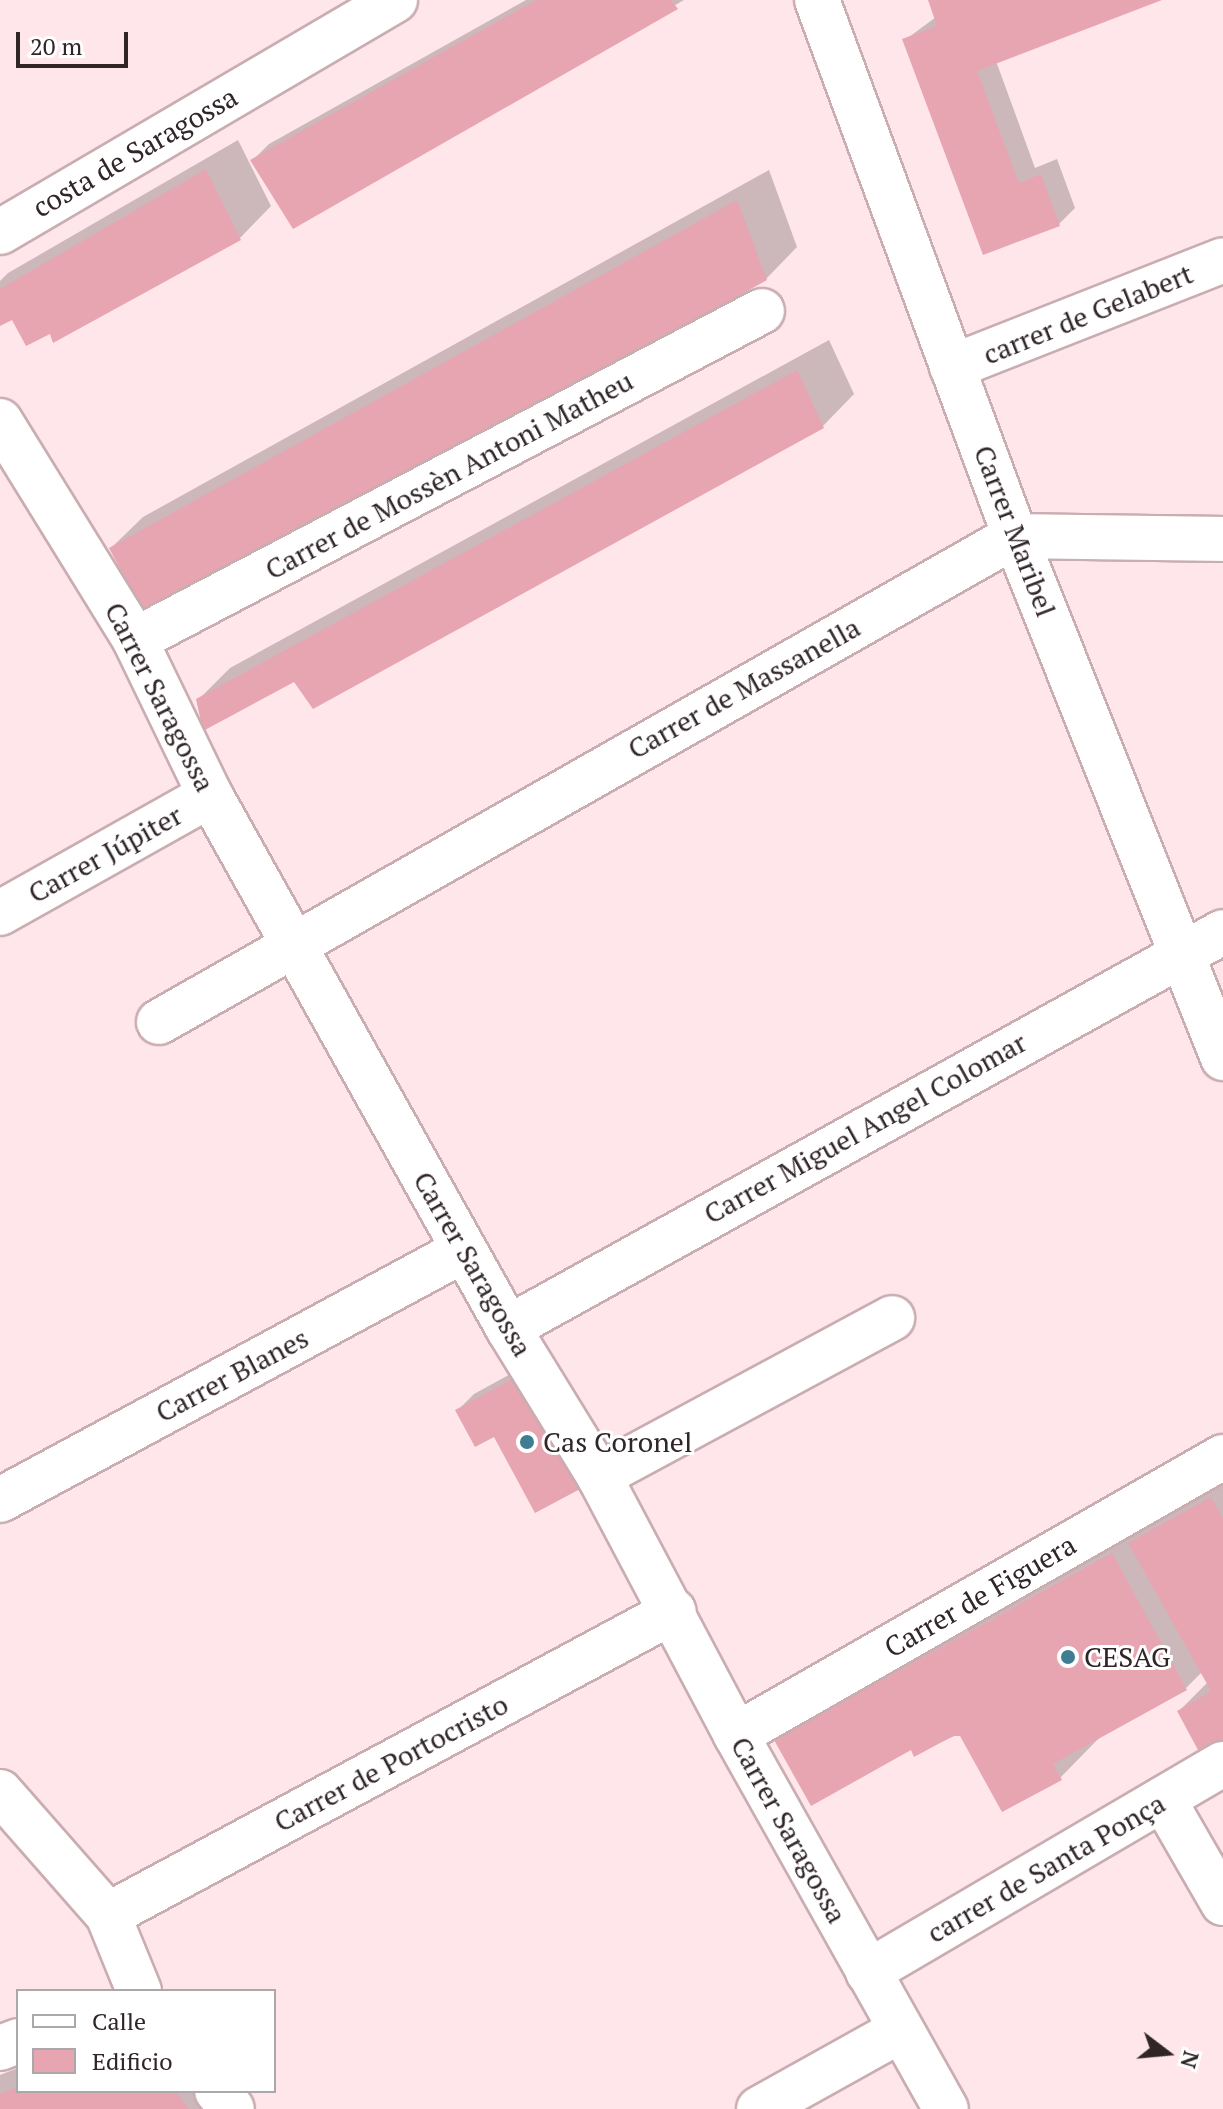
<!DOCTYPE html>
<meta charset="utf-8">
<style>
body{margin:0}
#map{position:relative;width:1223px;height:2109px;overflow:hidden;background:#ffe6ea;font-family:"PT Serif",serif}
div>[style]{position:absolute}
.shadow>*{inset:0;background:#0003}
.building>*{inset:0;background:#e6a5b0}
.roads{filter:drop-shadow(2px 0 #c9adb1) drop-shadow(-2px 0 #c9adb1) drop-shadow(0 2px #c9adb1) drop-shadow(0 -2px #c9adb1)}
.minor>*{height:44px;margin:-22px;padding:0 22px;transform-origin:22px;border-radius:22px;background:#fff}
.dots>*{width:22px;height:22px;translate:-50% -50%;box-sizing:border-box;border:4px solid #fff;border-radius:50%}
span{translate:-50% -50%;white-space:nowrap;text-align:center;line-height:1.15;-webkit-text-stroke:6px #fff;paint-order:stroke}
.street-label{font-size:28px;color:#302527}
.poi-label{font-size:28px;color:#302527}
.left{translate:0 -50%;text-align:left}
.legend{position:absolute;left:16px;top:1989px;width:260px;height:104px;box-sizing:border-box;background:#fff;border:2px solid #aca8a9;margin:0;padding:10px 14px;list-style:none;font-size:24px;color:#302527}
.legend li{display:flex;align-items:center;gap:16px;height:40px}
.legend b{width:40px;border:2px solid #aca8a9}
.north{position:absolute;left:1127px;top:2013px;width:80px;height:80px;-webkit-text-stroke:6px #fff;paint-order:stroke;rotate:106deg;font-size:22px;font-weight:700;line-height:32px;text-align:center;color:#302527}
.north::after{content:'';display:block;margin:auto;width:28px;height:36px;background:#302527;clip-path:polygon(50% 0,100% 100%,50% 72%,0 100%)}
.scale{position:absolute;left:16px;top:32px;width:112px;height:36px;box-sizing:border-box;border:4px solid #302527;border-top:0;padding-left:10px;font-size:24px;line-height:28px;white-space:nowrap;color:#302527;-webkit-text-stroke:6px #fff;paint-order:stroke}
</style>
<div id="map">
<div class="shadow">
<i style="clip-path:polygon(526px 0,684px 0,294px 227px,253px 160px,269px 144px)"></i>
<i style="clip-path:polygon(930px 0,1157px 0,996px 61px,1035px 168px,1057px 159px,1075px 208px,1059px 224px,984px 253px,905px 40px,936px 17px)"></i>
<i style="clip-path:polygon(238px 140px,271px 206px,240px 238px,52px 331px,13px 317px,0 324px,0 281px,8px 273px)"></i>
<i style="clip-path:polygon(769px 170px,797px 247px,766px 279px,111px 548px,143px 517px)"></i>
<i style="clip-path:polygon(829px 340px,854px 394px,823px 426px,295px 680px,198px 700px,230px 668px)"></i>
<i style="clip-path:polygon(538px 1359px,495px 1434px,458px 1410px,474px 1394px)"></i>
<i style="clip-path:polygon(1223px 1473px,1223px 1748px,1179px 1711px,1208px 1682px,1202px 1672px,1186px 1688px,1102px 1735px,1060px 1778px,961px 1733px,915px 1754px,911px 1748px,777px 1741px,819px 1698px)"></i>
<i style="clip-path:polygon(18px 2068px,18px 2091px,231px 2091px,245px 2109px,0 2109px,0 2075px)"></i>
</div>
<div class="building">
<i style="clip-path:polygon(536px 0,671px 0,678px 9px,293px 229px,250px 160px)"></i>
<i style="clip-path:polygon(928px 0,1162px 0,977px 71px,1019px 183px,1041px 174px,1060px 226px,983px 255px,902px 39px,937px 26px)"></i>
<i style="clip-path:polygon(206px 169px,241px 240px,53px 343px,50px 334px,26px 346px,12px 320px,0 326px,0 289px)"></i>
<i style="clip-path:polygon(737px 200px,767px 280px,146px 618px,109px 548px)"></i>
<i style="clip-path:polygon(797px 370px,824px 428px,313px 709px,294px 682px,203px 731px,196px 699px)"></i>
<i style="clip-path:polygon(522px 1374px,582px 1488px,535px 1513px,494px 1437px,475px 1447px,455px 1410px)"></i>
<i style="clip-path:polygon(1211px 1497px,1223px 1519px,1223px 1750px,1204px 1761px,1177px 1711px,1211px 1691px,1128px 1543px)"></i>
<i style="clip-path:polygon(1112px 1553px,1187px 1690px,1053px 1764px,1062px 1780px,1002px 1812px,960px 1736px,953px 1736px,914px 1757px,911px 1750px,811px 1806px,774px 1740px)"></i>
<i style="clip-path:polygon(18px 2087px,175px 2091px,189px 2109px,0 2109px,0 2094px)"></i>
</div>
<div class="roads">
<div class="minor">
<i style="left:817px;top:0;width:571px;rotate:69.73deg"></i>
<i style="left:1015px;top:536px;width:562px;rotate:68.27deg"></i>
<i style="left:0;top:232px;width:458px;rotate:-30.4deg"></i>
<i style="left:952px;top:367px;width:291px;rotate:-21.5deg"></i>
<i style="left:0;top:421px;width:257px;rotate:58.3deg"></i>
<i style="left:135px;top:640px;width:172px;rotate:64.2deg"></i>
<i style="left:210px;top:795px;width:611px;rotate:60.79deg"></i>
<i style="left:508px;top:1328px;width:174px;rotate:58.4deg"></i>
<i style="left:599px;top:1476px;width:293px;rotate:62.1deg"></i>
<i style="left:736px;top:1735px;width:429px;rotate:60.7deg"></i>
<i style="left:135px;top:640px;width:708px;rotate:-27.69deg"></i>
<i style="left:0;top:913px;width:241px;rotate:-29.3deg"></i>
<i style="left:159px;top:1022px;width:984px;rotate:-29.59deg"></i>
<i style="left:1015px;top:536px;width:208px;rotate:0.8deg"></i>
<i style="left:508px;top:1328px;width:817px;rotate:-28.98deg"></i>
<i style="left:599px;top:1476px;width:333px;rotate:-28.3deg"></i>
<i style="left:0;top:1500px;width:527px;rotate:-28.32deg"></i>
<i style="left:736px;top:1735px;width:561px;rotate:-29.72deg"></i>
<i style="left:0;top:1792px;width:164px;rotate:48.7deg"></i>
<i style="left:108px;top:1915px;width:82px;rotate:67.8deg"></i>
<i style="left:1163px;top:1799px;width:120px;rotate:60deg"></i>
<i style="left:108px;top:1915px;width:642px;rotate:-28.24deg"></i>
<i style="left:868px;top:1972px;width:411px;rotate:-30.4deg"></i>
<i style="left:0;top:2048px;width:19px;rotate:-21deg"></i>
<i style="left:217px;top:2091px;width:23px;rotate:50deg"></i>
<i style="left:759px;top:2109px;width:162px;rotate:-29.1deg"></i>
</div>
</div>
<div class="dots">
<i style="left:527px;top:1442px;background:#3f7d92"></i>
<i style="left:1068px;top:1657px;background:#3f7d92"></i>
</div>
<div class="street-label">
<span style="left:135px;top:152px;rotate:-30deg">costa de Saragossa</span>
<span style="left:1088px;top:314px;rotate:-22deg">carrer de Gelabert</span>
<span style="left:449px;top:475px;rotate:-28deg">Carrer de Mossèn Antoni Matheu</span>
<span style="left:1015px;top:531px;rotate:69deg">Carrer Maribel</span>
<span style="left:744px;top:688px;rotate:-29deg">Carrer de Massanella</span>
<span style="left:160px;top:697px;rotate:63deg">Carrer Saragossa</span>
<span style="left:105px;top:854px;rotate:-29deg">Carrer Júpiter</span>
<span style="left:865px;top:1128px;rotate:-29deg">Carrer Miguel Angel Colomar</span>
<span style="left:473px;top:1264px;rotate:60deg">Carrer Saragossa</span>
<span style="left:232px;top:1375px;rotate:-28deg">Carrer Blanes</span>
<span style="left:980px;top:1596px;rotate:-30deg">Carrer de Figuera</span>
<span style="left:391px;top:1763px;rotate:-28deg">Carrer de Portocristo</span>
<span style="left:789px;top:1830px;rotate:61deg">Carrer Saragossa</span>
<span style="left:1046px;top:1868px;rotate:-30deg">carrer de Santa Ponça</span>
</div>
<div class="poi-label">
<span class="left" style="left:543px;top:1442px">Cas Coronel</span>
<span class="left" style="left:1084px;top:1657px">CESAG</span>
</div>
<ul class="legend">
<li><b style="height:10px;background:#fff"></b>Calle</li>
<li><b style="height:22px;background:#e6a5b0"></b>Edificio</li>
</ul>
<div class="north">N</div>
<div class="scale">20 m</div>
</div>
